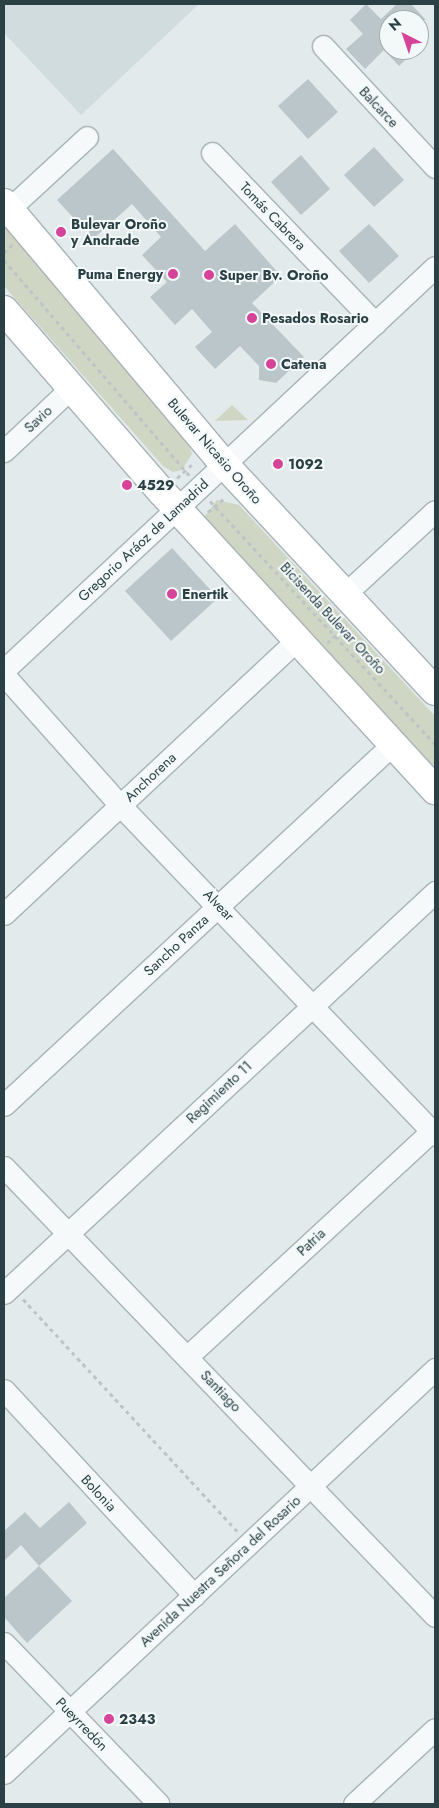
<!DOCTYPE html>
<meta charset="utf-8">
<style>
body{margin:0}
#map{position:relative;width:439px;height:1808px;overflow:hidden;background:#e3eaec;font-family:Jost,sans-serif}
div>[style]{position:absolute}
.built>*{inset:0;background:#d1dcde}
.green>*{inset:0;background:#d0d6c4}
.building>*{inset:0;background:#bac6ca}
.path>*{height:3px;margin-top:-1.5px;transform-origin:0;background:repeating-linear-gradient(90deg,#bdc5c7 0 4px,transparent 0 8px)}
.roads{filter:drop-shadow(1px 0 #a8b4b7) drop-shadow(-1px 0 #a8b4b7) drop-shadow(0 1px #a8b4b7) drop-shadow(0 -1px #a8b4b7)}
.minor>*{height:21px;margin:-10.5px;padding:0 10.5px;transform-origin:10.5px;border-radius:10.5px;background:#f6f9fa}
.major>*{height:28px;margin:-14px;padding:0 14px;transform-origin:14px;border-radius:14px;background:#fff}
.dots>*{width:14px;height:14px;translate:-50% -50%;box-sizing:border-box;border:2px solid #f3f8f9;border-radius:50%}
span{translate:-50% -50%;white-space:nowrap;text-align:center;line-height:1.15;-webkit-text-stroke:4px #f3f8f9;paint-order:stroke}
.street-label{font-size:14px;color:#2a4045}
.poi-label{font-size:14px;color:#2a4045;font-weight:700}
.left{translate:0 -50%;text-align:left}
.right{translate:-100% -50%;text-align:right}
.frame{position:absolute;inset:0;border:5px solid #2a4045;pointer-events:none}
.north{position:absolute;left:379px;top:10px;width:50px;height:50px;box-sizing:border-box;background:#f3f8f9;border:1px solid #a3aeb1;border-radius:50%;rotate:319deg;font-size:14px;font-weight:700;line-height:20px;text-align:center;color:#2a4045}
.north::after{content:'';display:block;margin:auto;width:18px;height:22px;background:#d54499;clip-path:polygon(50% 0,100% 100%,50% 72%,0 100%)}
</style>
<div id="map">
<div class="built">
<i style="clip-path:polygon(4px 4px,199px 4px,81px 115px,4px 33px)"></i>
</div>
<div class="green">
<i style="clip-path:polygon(4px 224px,189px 444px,192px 454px,182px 470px,173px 472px,163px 466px,4px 286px)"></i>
<i style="clip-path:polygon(232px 405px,248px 420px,215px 421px)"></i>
<i style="clip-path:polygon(217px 500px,239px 505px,435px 716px,435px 773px,208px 531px,205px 516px)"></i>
</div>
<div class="building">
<i style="clip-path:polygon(366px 4px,381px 19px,397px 4px,411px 4px,426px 20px,389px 20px,389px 46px,384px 50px,416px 50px,399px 66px,384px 50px,365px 69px,346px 49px,363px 34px,350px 20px)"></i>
<i style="clip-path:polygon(308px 79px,338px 112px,308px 139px,278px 106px)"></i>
<i style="clip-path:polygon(374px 147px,404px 180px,374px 207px,344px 175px)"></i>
<i style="clip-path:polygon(113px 149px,205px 251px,235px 224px,281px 276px,252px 303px,304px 357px,276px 383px,259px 380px,259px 366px,240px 346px,215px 369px,195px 347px,212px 332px,192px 309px,175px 325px,150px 297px,167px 282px,142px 255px,161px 237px,132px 204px,93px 239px,57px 200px)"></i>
<i style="clip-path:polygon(301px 155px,330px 189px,301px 215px,271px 182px)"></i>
<i style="clip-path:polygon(369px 224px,399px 256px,369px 283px,339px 251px)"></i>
<i style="clip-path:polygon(172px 548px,218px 598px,171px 641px,125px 591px)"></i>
<i style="clip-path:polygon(69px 1502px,87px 1523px,39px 1566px,21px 1545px,4px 1561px,4px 1531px,25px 1512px,40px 1528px)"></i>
<i style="clip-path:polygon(39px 1566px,72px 1601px,27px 1643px,4px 1617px,4px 1598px)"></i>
</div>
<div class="path">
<i style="left:4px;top:253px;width:13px;rotate:-45deg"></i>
<i style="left:4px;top:260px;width:284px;rotate:49.3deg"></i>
<i style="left:177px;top:478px;width:24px;rotate:-42deg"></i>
<i style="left:210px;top:501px;width:331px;rotate:47.2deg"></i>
<i style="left:208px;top:512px;width:23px;rotate:-40deg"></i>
<i style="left:327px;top:643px;width:27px;rotate:-42deg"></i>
<i style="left:23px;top:1299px;width:316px;rotate:47.3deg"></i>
</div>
<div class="roads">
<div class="minor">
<i style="left:323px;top:46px;width:165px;rotate:47.2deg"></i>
<i style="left:212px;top:153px;width:236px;rotate:46.2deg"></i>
<i style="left:9px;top:209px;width:106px;rotate:-42.7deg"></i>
<i style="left:4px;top:451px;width:93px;rotate:-43.3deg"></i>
<i style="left:345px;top:594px;width:122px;rotate:-42.7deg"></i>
<i style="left:4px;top:670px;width:590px;rotate:-43.08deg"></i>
<i style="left:4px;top:675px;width:174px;rotate:48.3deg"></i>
<i style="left:120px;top:805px;width:456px;rotate:46.3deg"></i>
<i style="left:4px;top:914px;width:400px;rotate:-43.1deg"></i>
<i style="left:4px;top:1105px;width:531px;rotate:-42.86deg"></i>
<i style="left:4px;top:1167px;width:622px;rotate:46.17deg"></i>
<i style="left:4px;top:1293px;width:589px;rotate:-42.93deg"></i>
<i style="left:188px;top:1356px;width:336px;rotate:-42.7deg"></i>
<i style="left:4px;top:1390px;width:280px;rotate:47.2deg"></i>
<i style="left:4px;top:1643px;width:223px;rotate:46.1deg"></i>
<i style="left:4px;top:1773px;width:591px;rotate:-43.15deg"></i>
<i style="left:354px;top:1804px;width:110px;rotate:-42.8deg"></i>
</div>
<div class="major">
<i style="left:4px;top:203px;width:341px;rotate:49.9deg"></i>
<i style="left:224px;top:464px;width:310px;rotate:47.1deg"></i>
<i style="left:4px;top:310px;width:240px;rotate:49.1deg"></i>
<i style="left:161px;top:491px;width:406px;rotate:47.5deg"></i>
</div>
</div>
<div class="dots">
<i style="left:61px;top:232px;background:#d54499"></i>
<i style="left:173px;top:274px;background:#d54499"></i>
<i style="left:209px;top:275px;background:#d54499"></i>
<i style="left:252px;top:318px;background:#d54499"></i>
<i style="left:271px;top:364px;background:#d54499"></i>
<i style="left:278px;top:464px;background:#d54499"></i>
<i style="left:127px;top:485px;background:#d54499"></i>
<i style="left:172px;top:594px;background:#d54499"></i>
<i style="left:109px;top:1719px;background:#d54499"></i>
</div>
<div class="street-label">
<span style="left:379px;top:107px;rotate:47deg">Balcarce</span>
<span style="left:273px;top:216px;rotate:46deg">Tomás Cabrera</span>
<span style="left:38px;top:419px;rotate:-43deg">Savio</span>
<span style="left:215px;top:451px;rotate:49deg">Bulevar Nicasio Oroño</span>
<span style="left:143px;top:540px;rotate:-43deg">Gregorio Aráoz de Lamadrid</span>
<span style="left:333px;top:618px;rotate:47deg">Bicisenda Bulevar Oroño</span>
<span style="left:150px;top:777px;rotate:-43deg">Anchorena</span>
<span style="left:219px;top:905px;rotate:46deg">Alvear</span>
<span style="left:176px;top:945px;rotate:-43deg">Sancho Panza</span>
<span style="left:219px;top:1092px;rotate:-43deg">Regimiento 11</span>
<span style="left:311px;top:1242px;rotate:-43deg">Patria</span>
<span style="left:221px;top:1391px;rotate:46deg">Santiago</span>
<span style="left:99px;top:1493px;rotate:47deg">Bolonia</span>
<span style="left:220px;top:1571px;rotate:-43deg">Avenida Nuestra Señora del Rosario</span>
<span style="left:82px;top:1724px;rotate:46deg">Pueyrredón</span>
</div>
<div class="poi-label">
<span class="left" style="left:71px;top:232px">Bulevar Oroño<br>y Andrade</span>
<span class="right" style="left:163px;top:274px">Puma Energy</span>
<span class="left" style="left:219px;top:275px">Super Bv. Oroño</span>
<span class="left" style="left:262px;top:318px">Pesados Rosario</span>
<span class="left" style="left:281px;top:364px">Catena</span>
<span class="left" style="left:288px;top:464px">1092</span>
<span class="left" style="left:137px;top:485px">4529</span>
<span class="left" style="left:182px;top:594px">Enertik</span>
<span class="left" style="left:119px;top:1719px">2343</span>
</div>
<div class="frame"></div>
<div class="north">N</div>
</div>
